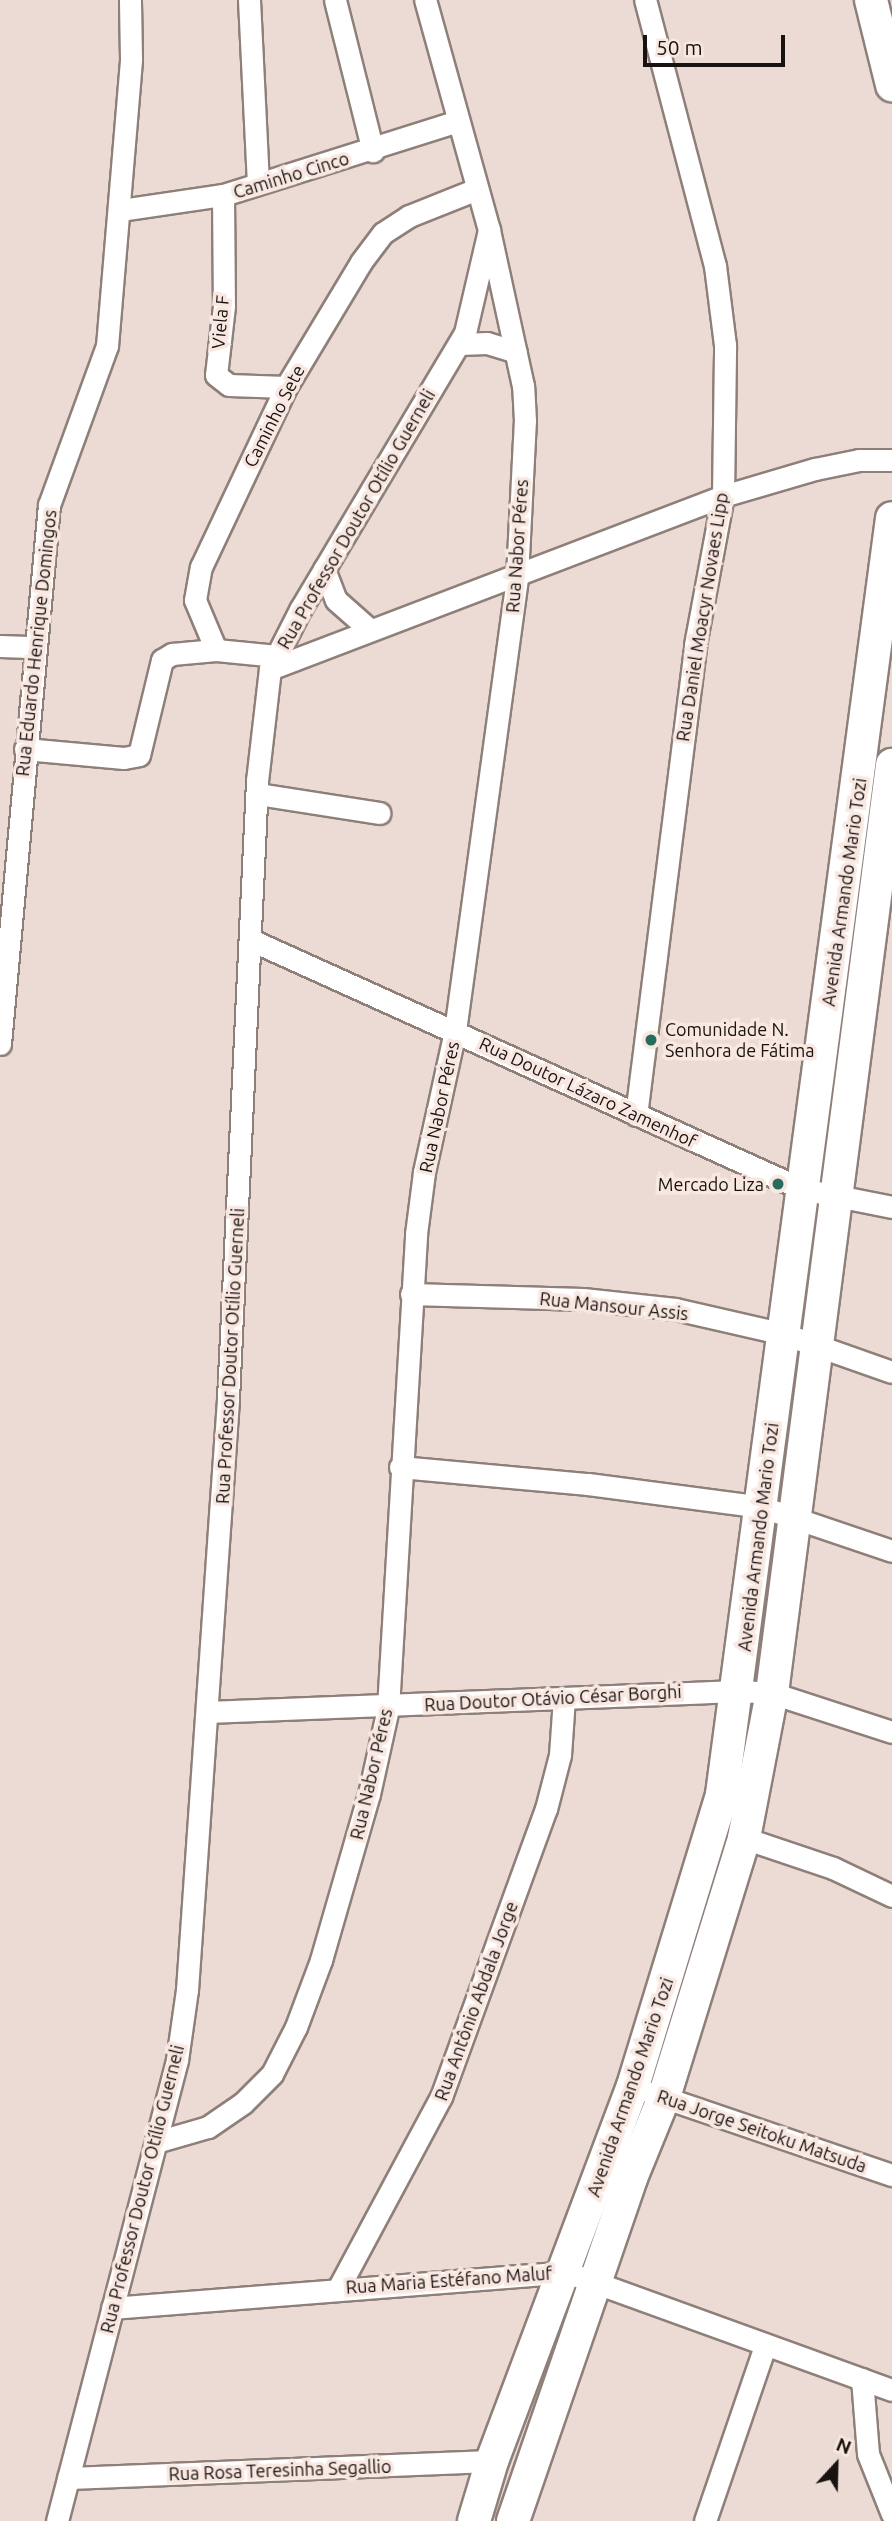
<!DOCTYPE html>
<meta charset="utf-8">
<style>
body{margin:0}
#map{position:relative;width:892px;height:2521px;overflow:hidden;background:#ecdbd4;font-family:Ubuntu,sans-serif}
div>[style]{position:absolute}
.roads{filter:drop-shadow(2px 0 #8e7f79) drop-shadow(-2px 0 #8e7f79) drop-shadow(0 2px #8e7f79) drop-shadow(0 -2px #8e7f79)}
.street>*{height:21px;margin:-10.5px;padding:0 10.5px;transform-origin:10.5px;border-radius:10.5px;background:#fff}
.secondary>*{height:32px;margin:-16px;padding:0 16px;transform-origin:16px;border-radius:16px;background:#fff}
.dots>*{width:19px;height:19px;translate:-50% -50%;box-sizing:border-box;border:4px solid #f9e8e1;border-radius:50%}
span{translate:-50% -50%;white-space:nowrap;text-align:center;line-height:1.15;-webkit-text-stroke:7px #f9e8e1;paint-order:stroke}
.street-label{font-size:18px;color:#181210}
.poi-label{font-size:18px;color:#181210}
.left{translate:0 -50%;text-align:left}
.right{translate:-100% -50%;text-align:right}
.north{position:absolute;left:801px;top:2430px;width:70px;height:70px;-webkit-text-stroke:5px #f9e8e1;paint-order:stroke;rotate:22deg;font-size:19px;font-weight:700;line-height:28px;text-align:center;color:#181210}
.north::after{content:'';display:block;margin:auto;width:24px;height:32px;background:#181210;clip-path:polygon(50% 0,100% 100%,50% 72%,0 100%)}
.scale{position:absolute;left:643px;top:35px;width:142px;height:32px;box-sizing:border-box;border:4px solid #181210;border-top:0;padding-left:9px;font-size:21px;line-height:24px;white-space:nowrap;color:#181210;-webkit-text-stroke:5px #f9e8e1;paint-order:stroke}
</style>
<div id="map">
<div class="roads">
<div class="street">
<i style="left:249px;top:0;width:184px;rotate:87.2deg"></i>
<i style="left:335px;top:0;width:156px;rotate:75.9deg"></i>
<i style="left:223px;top:195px;width:111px;rotate:89.5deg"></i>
<i style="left:224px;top:306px;width:69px;rotate:96.6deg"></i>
<i style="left:216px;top:375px;width:16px;rotate:38deg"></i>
<i style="left:229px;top:385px;width:57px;rotate:2deg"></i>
<i style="left:120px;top:210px;width:104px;rotate:-8.3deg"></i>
<i style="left:223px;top:195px;width:245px;rotate:-17.5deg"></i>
<i style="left:459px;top:344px;width:28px;rotate:-2deg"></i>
<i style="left:487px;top:343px;width:30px;rotate:17deg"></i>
<i style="left:324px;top:569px;width:33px;rotate:69deg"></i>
<i style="left:336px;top:600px;width:44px;rotate:41.3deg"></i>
<i style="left:0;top:646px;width:36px;rotate:2deg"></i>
<i style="left:277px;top:656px;width:61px;rotate:-174.4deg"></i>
<i style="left:216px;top:650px;width:54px;rotate:-112.8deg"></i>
<i style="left:195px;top:600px;width:34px;rotate:-80deg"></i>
<i style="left:201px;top:567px;width:199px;rotate:-64.7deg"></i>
<i style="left:286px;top:387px;width:146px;rotate:-59deg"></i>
<i style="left:361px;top:262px;width:36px;rotate:-53deg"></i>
<i style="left:383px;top:233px;width:31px;rotate:-33deg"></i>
<i style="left:409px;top:216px;width:73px;rotate:-21.7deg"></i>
<i style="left:270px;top:669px;width:485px;rotate:-20.9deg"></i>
<i style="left:723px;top:496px;width:96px;rotate:-16.4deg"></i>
<i style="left:815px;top:469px;width:45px;rotate:-11.6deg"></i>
<i style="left:859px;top:460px;width:33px"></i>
<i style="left:25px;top:749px;width:99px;rotate:5.2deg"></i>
<i style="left:124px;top:758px;width:15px;rotate:-11deg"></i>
<i style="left:139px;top:755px;width:98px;rotate:-76.4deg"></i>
<i style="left:162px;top:660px;width:12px;rotate:-31deg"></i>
<i style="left:172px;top:654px;width:44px;rotate:-5.2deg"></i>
<i style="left:258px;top:794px;width:123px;rotate:8.9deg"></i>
<i style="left:251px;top:940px;width:605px;rotate:24.32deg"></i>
<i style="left:802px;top:1189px;width:92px;rotate:11.3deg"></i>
<i style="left:0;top:1044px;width:541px;rotate:-84.81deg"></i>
<i style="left:49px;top:505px;width:169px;rotate:-70deg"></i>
<i style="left:107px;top:346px;width:288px;rotate:-85.2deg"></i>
<i style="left:131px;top:59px;width:59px;rotate:-91deg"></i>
<i style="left:636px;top:1115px;width:474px;rotate:-82.8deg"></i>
<i style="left:695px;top:645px;width:152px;rotate:-79.4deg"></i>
<i style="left:723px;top:496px;width:151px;rotate:-89.2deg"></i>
<i style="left:725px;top:345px;width:80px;rotate:-97.2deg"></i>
<i style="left:715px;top:266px;width:275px;rotate:-104.7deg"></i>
<i style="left:411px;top:1294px;width:172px;rotate:1.7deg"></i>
<i style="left:583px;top:1299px;width:93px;rotate:6.2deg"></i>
<i style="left:675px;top:1309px;width:112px;rotate:12.9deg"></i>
<i style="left:784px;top:1334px;width:114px;rotate:19.4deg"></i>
<i style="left:400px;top:1467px;width:189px;rotate:5.2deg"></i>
<i style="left:588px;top:1484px;width:176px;rotate:7.5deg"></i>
<i style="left:762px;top:1507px;width:137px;rotate:18.7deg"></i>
<i style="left:207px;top:1712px;width:532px;rotate:-2.26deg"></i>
<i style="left:739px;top:1691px;width:33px;rotate:3deg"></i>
<i style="left:772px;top:1693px;width:126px;rotate:18deg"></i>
<i style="left:744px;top:1838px;width:94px;rotate:18.6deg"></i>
<i style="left:833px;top:1868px;width:65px;rotate:25.4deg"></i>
<i style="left:651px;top:2093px;width:255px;rotate:18.8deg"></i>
<i style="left:156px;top:2142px;width:54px;rotate:-16.1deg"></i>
<i style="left:208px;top:2127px;width:42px;rotate:-34.4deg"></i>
<i style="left:243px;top:2103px;width:41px;rotate:-45deg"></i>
<i style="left:272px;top:2074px;width:53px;rotate:-62.9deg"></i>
<i style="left:296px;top:2027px;width:72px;rotate:-69.5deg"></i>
<i style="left:321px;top:1960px;width:173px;rotate:-73.9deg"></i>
<i style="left:369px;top:1794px;width:88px;rotate:-77.5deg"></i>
<i style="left:388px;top:1708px;width:475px;rotate:-86.6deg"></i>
<i style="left:416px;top:1234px;width:63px;rotate:-82.6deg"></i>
<i style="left:424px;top:1172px;width:144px;rotate:-77.6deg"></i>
<i style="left:455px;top:1031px;width:458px;rotate:-82.2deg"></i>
<i style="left:517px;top:577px;width:156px;rotate:-87.1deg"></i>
<i style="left:525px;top:421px;width:35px;rotate:-93deg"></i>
<i style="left:523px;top:386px;width:160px;rotate:-102.3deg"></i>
<i style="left:489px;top:230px;width:239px;rotate:-105.5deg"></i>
<i style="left:339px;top:2287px;width:216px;rotate:-61.8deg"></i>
<i style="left:441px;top:2097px;width:307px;rotate:-70deg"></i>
<i style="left:546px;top:1809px;width:56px;rotate:-75.5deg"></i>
<i style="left:560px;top:1755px;width:57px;rotate:-86deg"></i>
<i style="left:112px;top:2308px;width:455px;rotate:-4.5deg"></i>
<i style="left:566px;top:2272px;width:347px;rotate:19.9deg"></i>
<i style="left:862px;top:2379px;width:75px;rotate:85.4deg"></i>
<i style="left:868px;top:2454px;width:65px;rotate:68.2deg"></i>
<i style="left:68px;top:2478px;width:424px;rotate:-2.3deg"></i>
<i style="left:57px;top:2521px;width:476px;rotate:-75.4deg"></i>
<i style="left:177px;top:2060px;width:71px;rotate:-81.9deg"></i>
<i style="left:187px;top:1990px;width:592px;rotate:-86.03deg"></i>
<i style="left:228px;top:1399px;width:619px;rotate:-87.31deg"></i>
<i style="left:257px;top:781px;width:113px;rotate:-83.4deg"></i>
<i style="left:270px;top:669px;width:68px;rotate:-63.1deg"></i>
<i style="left:301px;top:608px;width:320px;rotate:-59.2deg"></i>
<i style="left:465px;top:333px;width:106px;rotate:-76.9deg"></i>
<i style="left:705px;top:2521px;width:185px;rotate:-71.1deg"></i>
</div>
<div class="secondary">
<i style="left:871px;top:0;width:88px;rotate:76.1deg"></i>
<i style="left:474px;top:2521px;width:63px;rotate:-73.3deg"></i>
<i style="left:492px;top:2461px;width:401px;rotate:-69.4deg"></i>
<i style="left:633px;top:2086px;width:305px;rotate:-73deg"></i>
<i style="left:722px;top:1794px;width:1287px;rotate:-82.41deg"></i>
<i style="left:513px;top:2521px;width:363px;rotate:-71deg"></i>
<i style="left:631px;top:2178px;width:87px;rotate:-67.8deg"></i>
<i style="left:664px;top:2097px;width:271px;rotate:-72.8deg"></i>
<i style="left:744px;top:1838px;width:148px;rotate:-79.1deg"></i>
<i style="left:772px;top:1693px;width:936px;rotate:-82.63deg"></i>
</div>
</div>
<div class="dots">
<i style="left:651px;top:1040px;background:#276c5f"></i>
<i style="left:778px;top:1184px;background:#276c5f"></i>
</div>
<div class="street-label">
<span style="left:291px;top:175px;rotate:-17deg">Caminho Cinco</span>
<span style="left:220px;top:322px;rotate:-85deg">Viela F</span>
<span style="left:274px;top:416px;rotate:-63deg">Caminho Sete</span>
<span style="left:356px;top:519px;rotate:-60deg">Rua Professor Doutor Otílio Guerneli</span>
<span style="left:517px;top:546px;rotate:-86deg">Rua Nabor Péres</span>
<span style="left:702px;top:617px;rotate:-81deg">Rua Daniel Moacyr Novaes Lipp</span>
<span style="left:36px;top:643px;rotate:-84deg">Rua Eduardo Henrique Domingos</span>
<span style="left:844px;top:892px;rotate:-82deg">Avenida Armando Mario Tozi</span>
<span style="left:588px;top:1092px;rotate:25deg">Rua Doutor Lázaro Zamenhof</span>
<span style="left:439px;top:1107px;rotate:-78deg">Rua Nabor Péres</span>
<span style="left:614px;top:1306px;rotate:6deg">Rua Mansour Assis</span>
<span style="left:230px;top:1356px;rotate:-87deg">Rua Professor Doutor Otílio Guerneli</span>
<span style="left:758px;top:1537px;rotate:-83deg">Avenida Armando Mario Tozi</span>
<span style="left:553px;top:1698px;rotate:-3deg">Rua Doutor Otávio César Borghi</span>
<span style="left:371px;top:1774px;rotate:-77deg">Rua Nabor Péres</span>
<span style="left:476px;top:2001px;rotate:-70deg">Rua Antônio Abdala Jorge</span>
<span style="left:630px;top:2087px;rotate:-71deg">Avenida Armando Mario Tozi</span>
<span style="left:762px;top:2131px;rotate:19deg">Rua Jorge Seitoku Matsuda</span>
<span style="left:142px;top:2189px;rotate:-76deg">Rua Professor Doutor Otílio Guerneli</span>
<span style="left:449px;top:2280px;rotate:-4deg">Rua Maria Estéfano Maluf</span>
<span style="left:280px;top:2470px;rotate:-2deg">Rua Rosa Teresinha Segallio</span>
</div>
<div class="poi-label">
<span class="left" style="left:665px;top:1040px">Comunidade N.<br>Senhora de Fátima</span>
<span class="right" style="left:764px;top:1184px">Mercado Liza</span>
</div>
<div class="north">N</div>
<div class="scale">50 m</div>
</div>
